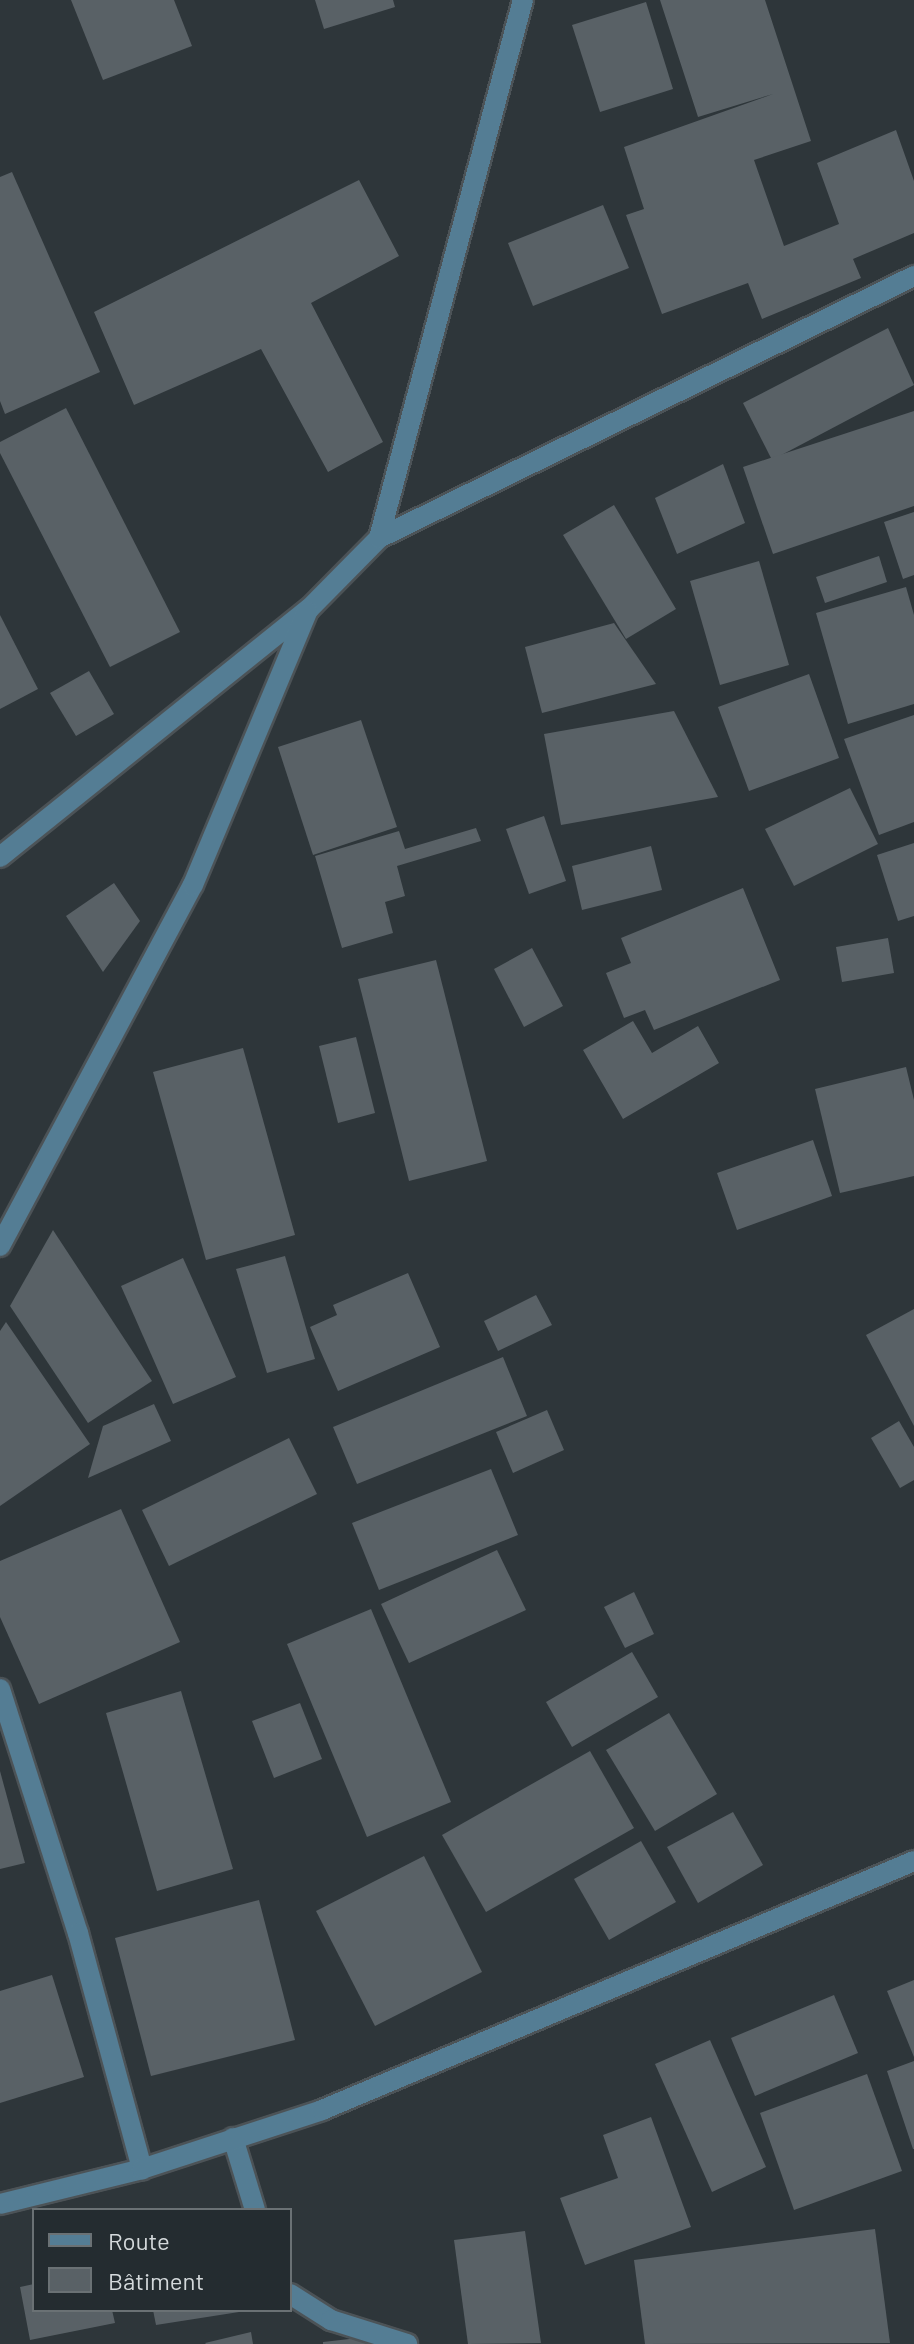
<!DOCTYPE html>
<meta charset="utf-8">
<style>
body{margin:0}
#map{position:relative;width:914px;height:2344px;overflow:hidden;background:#2e363a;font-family:Barlow,sans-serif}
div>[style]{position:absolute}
.building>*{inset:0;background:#596166}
.roads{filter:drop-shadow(2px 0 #4c5357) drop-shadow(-2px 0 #4c5357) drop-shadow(0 2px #4c5357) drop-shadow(0 -2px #4c5357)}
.minor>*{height:20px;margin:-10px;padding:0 10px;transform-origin:10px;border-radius:10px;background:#547d94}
span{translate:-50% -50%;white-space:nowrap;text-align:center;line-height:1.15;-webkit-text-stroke:6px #242c30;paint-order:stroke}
.legend{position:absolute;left:32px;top:2208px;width:260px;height:104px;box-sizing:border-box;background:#242c30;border:2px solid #6a7174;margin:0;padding:10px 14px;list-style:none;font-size:24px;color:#d4d9db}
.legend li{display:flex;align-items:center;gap:16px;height:40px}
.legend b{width:40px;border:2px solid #6a7174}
</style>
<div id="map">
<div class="building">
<i style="clip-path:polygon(71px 0,174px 0,192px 46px,103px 80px)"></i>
<i style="clip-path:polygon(315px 0,393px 0,395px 7px,324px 29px)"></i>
<i style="clip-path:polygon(660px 0,765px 0,811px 141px,754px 160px,784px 246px,839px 224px,817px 163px,896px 130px,914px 181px,914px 233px,853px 259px,861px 278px,762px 319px,748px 283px,662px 314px,626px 215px,644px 209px,624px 147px,773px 94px,698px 117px)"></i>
<i style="clip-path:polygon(646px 2px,673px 89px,600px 112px,572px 25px)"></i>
<i style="clip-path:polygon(12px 172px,100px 372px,5px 414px,0 401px,0 177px)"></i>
<i style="clip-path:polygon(359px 180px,399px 256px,311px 303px,383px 442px,328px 472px,261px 349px,134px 405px,94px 312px)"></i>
<i style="clip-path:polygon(603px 205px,629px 268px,533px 306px,508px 243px)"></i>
<i style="clip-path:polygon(888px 328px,914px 385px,772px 460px,743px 403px)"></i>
<i style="clip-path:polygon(66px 408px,180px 632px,110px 667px,0 453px,0 442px)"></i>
<i style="clip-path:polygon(914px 411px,914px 506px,773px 554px,743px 467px)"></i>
<i style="clip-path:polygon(723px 464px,745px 523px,677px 554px,655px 498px)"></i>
<i style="clip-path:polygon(614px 505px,676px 609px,626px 639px,563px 535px)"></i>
<i style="clip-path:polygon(914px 512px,914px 575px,903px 579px,884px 522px)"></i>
<i style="clip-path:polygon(879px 556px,887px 582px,825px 603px,816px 577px)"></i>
<i style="clip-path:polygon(759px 561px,789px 665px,720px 685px,690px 581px)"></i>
<i style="clip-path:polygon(906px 587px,914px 615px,914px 704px,848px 724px,816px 613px)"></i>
<i style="clip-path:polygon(0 615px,38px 689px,0 709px)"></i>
<i style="clip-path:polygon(614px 623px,656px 684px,542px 713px,525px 647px)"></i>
<i style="clip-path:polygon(89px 671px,114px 714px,76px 736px,50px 693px)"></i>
<i style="clip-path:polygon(809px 674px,839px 758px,749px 791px,718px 707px)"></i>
<i style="clip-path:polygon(674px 711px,718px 797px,561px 825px,544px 734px)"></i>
<i style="clip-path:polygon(914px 715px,914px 822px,879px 835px,844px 739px)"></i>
<i style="clip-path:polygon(361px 720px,397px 827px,313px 855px,278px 747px)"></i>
<i style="clip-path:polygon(850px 788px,878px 844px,794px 886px,765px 829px)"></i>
<i style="clip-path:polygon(544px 816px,566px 881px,529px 894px,506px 829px)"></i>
<i style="clip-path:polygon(476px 828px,481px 841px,397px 866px,405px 896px,385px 902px,393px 933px,342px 948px,315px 856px,399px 831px,405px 849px)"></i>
<i style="clip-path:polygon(914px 843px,914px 916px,898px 921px,877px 855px)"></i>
<i style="clip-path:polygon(651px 846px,662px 890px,582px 910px,572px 866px)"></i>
<i style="clip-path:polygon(114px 883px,140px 921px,103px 972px,66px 916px)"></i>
<i style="clip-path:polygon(743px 888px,780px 980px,654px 1030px,645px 1010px,624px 1018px,606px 973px,631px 963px,621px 938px)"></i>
<i style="clip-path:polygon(888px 938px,894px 973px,842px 982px,836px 947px)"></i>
<i style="clip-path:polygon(532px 948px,563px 1006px,524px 1027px,494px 969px)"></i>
<i style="clip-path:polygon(436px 960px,487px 1161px,409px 1181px,358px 979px)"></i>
<i style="clip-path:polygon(633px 1021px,652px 1053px,698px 1026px,719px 1063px,623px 1119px,583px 1050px)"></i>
<i style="clip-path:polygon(356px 1037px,375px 1113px,338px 1123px,319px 1046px)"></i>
<i style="clip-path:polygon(243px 1048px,295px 1235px,206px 1260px,153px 1072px)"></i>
<i style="clip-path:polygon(906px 1067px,914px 1100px,914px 1176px,840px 1193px,815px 1089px)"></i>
<i style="clip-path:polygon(813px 1140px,832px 1196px,737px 1230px,717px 1173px)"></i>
<i style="clip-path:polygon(53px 1230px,152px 1381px,88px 1423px,10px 1306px)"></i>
<i style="clip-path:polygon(285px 1256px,315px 1359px,267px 1373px,236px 1269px)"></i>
<i style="clip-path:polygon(183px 1258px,236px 1377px,173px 1404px,121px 1286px)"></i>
<i style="clip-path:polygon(408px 1273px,440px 1347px,338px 1391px,310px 1327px,337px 1315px,333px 1305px)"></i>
<i style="clip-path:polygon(536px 1295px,552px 1325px,498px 1351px,484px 1321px)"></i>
<i style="clip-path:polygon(914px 1309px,914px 1426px,866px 1335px)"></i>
<i style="clip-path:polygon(6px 1322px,90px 1444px,0 1506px,0 1331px)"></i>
<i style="clip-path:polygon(503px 1357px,527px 1416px,357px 1484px,333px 1427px)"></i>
<i style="clip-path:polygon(154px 1404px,171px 1441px,88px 1478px,103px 1426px)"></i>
<i style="clip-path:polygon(547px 1410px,564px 1450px,513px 1473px,496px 1432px)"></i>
<i style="clip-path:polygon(899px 1421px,914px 1447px,914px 1480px,900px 1488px,871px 1438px)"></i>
<i style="clip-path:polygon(289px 1438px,317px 1494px,169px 1566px,142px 1510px)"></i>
<i style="clip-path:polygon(491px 1469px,518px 1535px,379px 1590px,352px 1523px)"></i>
<i style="clip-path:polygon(121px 1509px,180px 1642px,39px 1704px,0 1617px,0 1561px)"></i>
<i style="clip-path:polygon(497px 1550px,526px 1610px,409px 1663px,381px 1604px)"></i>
<i style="clip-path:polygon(634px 1592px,654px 1634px,625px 1648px,604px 1607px)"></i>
<i style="clip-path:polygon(371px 1609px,451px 1802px,367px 1837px,287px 1644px)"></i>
<i style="clip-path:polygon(632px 1652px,658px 1697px,572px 1747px,546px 1702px)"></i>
<i style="clip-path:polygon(181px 1691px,233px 1869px,157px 1891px,106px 1713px)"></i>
<i style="clip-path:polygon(300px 1703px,322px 1759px,274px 1778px,252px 1721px)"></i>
<i style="clip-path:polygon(669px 1713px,717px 1794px,655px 1831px,606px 1750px)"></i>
<i style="clip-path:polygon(590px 1751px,634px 1828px,486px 1912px,442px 1835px)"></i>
<i style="clip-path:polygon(0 1771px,25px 1863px,0 1869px)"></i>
<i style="clip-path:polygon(733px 1812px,763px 1865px,698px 1903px,667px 1847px)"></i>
<i style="clip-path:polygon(641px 1841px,676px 1902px,609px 1940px,574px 1879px)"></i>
<i style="clip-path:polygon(424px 1856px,482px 1972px,375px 2026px,316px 1911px)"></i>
<i style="clip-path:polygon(259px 1900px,295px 2040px,151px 2076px,115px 1938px)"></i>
<i style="clip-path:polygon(52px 1975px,84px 2077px,0 2103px,0 1991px)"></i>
<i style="clip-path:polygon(914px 1980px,914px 2057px,887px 1991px)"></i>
<i style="clip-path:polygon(834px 1995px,858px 2053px,755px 2096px,731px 2038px)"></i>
<i style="clip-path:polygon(710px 2040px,766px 2167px,712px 2192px,655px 2064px)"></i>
<i style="clip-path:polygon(914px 2061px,914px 2149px,913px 2149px,887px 2071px)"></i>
<i style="clip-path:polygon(867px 2074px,902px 2171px,794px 2210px,760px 2113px)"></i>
<i style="clip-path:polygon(651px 2117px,691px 2227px,585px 2265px,560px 2198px,618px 2178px,603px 2135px)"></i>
<i style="clip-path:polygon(875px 2229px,890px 2343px,645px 2344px,634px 2260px)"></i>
<i style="clip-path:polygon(525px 2231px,541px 2343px,468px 2344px,454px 2240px)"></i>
<i style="clip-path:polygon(34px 2284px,34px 2310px,112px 2310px,115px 2323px,30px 2340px,20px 2287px)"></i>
<i style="clip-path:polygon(153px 2310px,239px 2310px,239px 2312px,156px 2325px)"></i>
<i style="clip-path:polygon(251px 2332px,253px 2344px,206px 2344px,205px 2343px)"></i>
<i style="clip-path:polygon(367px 2337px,368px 2344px,323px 2344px,323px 2342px)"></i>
</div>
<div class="roads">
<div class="minor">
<i style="left:379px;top:538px;width:557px;rotate:-75.02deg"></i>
<i style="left:0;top:857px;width:396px;rotate:-38.8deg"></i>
<i style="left:309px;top:609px;width:100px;rotate:-45.4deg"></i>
<i style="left:379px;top:538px;width:596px;rotate:-26.09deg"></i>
<i style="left:0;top:1246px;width:409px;rotate:-61.9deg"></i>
<i style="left:193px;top:885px;width:296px;rotate:-67.3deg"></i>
<i style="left:0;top:1689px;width:256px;rotate:72.3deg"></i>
<i style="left:78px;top:1933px;width:245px;rotate:74.8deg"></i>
<i style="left:233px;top:2138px;width:75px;rotate:73deg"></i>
<i style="left:0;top:2204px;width:146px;rotate:-13.8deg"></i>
<i style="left:142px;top:2169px;width:189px;rotate:-18.1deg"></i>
<i style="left:322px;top:2110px;width:642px;rotate:-22.81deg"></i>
<i style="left:290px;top:2294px;width:49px;rotate:32.4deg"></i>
<i style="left:331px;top:2320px;width:80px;rotate:17.5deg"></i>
</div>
</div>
<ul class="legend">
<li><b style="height:10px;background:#547d94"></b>Route</li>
<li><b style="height:22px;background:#596166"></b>Bâtiment</li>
</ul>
</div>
